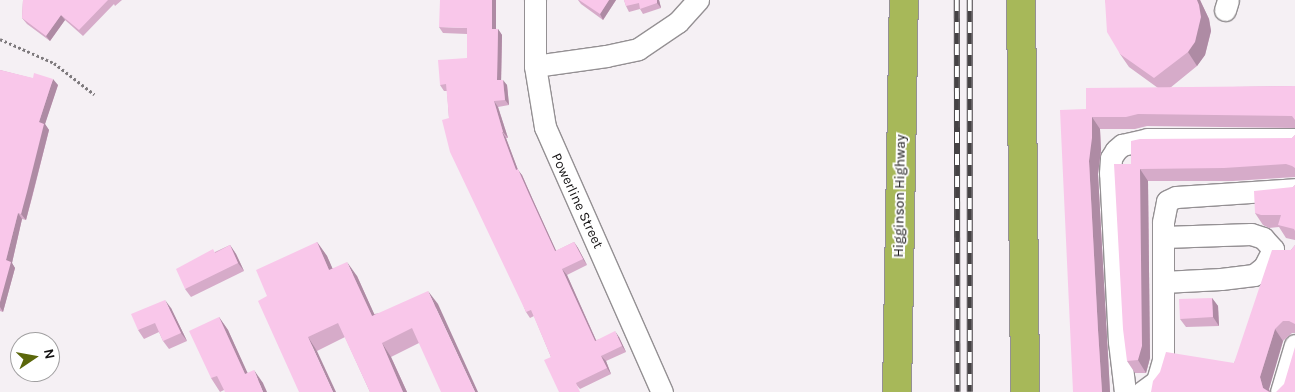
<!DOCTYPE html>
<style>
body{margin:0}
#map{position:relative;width:1295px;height:392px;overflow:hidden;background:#f5f0f4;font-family:Karla,sans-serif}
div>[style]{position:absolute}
.path>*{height:3px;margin-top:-1.5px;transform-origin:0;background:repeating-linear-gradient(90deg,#7e7a7d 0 2.5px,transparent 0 5px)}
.roads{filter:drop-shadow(1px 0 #949093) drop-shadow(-1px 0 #949093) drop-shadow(0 1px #949093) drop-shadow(0 -1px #949093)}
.minor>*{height:21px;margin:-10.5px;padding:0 10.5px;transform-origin:10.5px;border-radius:10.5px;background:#fff}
.highway>*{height:28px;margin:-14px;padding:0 14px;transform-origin:14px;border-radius:14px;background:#a7b859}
.rail>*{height:5.5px;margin-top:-2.75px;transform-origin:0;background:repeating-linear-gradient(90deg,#fff 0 11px,#454244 0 22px);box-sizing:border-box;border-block:1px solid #454244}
.wall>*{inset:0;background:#d6abc9}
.shaded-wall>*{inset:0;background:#ae8ba4}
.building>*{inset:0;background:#f9c7ea}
span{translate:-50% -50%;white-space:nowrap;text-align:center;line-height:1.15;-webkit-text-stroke:4px #fff;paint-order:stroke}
.street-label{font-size:14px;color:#121011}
.north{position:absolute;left:10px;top:332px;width:50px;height:50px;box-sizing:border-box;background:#fff;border:1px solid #a09fa0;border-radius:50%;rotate:78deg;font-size:14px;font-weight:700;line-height:20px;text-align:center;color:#121011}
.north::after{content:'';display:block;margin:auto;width:18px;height:22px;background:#5b670b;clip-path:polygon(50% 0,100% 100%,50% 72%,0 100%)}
</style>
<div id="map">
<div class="path">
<i style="left:0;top:39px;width:59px;rotate:24deg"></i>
<i style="left:54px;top:63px;width:51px;rotate:37.8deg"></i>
</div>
<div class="roads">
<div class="minor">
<i style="left:535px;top:0;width:66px;rotate:90deg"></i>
<i style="left:535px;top:66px;width:62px;rotate:80.7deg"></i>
<i style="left:545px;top:127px;width:290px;rotate:66.2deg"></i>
<i style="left:1225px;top:10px;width:10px;rotate:-73deg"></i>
<i style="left:535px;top:66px;width:72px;rotate:-8deg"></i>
<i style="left:606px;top:56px;width:33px;rotate:-12deg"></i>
<i style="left:638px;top:49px;width:48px;rotate:-34deg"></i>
<i style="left:678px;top:22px;width:30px;rotate:-48deg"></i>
<i style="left:1164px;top:237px;width:87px;rotate:-2deg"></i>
<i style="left:1251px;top:234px;width:13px;rotate:18deg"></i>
<i style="left:1263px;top:238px;width:15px;rotate:48deg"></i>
<i style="left:1163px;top:282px;width:58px;rotate:-3deg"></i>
<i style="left:1221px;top:279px;width:33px;rotate:-7deg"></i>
<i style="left:1254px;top:275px;width:13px;rotate:-39deg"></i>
<i style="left:1264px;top:267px;width:20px;rotate:-63deg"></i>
<i style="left:1125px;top:392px;width:50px;rotate:-96.8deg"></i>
<i style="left:1119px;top:342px;width:169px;rotate:-93deg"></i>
<i style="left:1110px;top:173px;width:15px;rotate:-86deg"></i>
<i style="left:1111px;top:158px;width:9px;rotate:-58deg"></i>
<i style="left:1116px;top:150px;width:8px;rotate:-40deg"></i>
<i style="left:1122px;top:145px;width:26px;rotate:-13deg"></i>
<i style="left:1147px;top:139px;width:148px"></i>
<i style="left:1142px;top:392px;width:19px;rotate:-36deg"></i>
<i style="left:1157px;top:381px;width:22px;rotate:-74deg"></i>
<i style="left:1163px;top:360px;width:138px;rotate:-90deg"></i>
<i style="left:1163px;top:222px;width:21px;rotate:-79deg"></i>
<i style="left:1167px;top:201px;width:10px;rotate:-24deg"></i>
<i style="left:1176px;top:197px;width:119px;rotate:-3.8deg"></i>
<i style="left:1281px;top:392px;width:49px;rotate:-73.4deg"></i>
</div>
<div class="highway">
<i style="left:1021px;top:0;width:392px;rotate:89.4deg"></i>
<i style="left:897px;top:392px;width:392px;rotate:-89deg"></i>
</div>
</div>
<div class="rail">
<i style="left:957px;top:0;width:392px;rotate:89.9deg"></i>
<i style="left:970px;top:0;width:392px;rotate:90deg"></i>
</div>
<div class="wall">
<i style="clip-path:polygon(23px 0,122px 0,115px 6px,114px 4px,83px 36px,65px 20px,50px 41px,27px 24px,22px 18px)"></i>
<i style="clip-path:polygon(578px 0,616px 0,603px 20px,581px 4px)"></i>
<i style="clip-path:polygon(624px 0,659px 0,661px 8px,643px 14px,640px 9px,629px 12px,626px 6px)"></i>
<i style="clip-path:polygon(1105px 0,1200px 0,1209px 19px,1211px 31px,1205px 55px,1197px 66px,1170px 88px,1295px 86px,1295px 128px,1147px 126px,1135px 129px,1100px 129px,1101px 150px,1098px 174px,1110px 392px,1073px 392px,1086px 109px,1158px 88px,1129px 67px,1120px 54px)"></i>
<i style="clip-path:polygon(439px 27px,498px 29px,502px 35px,501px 80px,507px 85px,509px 105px,498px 107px,508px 138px,506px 138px,518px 170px,522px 175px,533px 200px,556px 251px,574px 242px,578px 248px,587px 265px,567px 275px,596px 340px,619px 337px,626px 352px,606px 361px,611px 374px,580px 389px,551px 357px,534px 316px,530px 318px,526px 312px,449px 118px,447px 91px,444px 91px,440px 85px,467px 58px,467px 34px,443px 33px)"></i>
<i style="clip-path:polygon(0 70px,58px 85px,45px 124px,49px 130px,32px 198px,26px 220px,22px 219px,12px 263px,15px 268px,3px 312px,0 311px)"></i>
<i style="clip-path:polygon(1295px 135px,1295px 177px,1233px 181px,1148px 181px,1150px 358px,1146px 373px,1135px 373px,1127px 361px,1131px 164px,1292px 138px)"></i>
<i style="clip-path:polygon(1295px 185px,1295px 240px,1286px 238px,1279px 227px,1269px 228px,1263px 225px,1255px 213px,1293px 187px)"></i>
<i style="clip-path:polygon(317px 242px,327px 256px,332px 268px,357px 276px,374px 314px,438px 304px,419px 343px,391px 357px,407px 392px,370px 392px,345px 337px,317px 351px,267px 296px)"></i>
<i style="clip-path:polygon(230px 245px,236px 254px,244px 271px,191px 297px,185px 289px,215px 252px)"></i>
<i style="clip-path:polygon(1295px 245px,1295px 333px,1292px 333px,1283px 341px,1269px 389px,1270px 392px,1295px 392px,1151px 392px,1234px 363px,1291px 250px)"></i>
<i style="clip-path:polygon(1212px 298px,1218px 306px,1219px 326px,1186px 327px,1180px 319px)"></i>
<i style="clip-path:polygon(171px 308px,187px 341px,169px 349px,163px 341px,159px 332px,144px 339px,138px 330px)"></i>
<i style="clip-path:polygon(219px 317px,228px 330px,247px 373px,263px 383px,224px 390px,220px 392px,211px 378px)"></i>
</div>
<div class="shaded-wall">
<i style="clip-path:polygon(492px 0,496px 0,496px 35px,492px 29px)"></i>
<i style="clip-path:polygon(609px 0,616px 0,603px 20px,600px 14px)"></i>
<i style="clip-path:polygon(657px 0,659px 0,661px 8px,657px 3px)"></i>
<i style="clip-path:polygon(1197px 0,1200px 0,1209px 19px,1211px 31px,1205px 55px,1197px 66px,1188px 52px)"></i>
<i style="clip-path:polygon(61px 15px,65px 20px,50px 41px,46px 36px)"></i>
<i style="clip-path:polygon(498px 29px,502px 35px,501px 86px,497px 80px)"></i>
<i style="clip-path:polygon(53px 79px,58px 85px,45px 124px,49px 130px,26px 220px,21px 214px,39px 122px)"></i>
<i style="clip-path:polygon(503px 80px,507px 85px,509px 105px,505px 100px)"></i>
<i style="clip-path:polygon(494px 101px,498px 107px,508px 138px,503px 132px)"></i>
<i style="clip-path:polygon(1092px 117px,1100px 129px,1101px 150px,1098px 174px,1110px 392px,1102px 392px,1098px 330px,1089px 161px)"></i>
<i style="clip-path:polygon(502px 132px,506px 138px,518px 170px,522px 175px,533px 200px,559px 257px,555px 251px,516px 170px)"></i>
<i style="clip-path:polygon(1140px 169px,1148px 181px,1150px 358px,1146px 373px,1138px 360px)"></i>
<i style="clip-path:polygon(18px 213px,22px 219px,12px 263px,15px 268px,3px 312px,0 307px,0 302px,6px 260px)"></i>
<i style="clip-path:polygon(317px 242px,327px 256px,339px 283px,329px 270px)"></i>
<i style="clip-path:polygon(574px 242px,578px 248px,587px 265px,583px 259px)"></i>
<i style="clip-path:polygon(230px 245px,236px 254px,244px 271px,238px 263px)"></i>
<i style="clip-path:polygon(347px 262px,357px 276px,381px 329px,372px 316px)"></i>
<i style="clip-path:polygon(562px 269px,567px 275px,599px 347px,595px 341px)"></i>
<i style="clip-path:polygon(428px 291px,438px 304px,478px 392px,475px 392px)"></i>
<i style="clip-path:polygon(1212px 298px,1218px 306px,1219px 326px,1213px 317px)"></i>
<i style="clip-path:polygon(165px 300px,171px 308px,187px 341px,181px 333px)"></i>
<i style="clip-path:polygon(219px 317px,228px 330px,254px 387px,245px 374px)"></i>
<i style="clip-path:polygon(1275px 329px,1283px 341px,1269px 389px,1270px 392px,1263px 388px,1260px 377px)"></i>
<i style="clip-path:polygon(615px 331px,619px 337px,626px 352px,622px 346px)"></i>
<i style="clip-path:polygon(308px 337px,317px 351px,336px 392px,333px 392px)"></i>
<i style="clip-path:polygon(382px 343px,391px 357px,407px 392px,403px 392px)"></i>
<i style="clip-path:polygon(601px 356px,606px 361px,611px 374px,607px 368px)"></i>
<i style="clip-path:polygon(254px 370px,263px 383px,267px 392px,263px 392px)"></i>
</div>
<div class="building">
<i style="clip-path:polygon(23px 0,108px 0,79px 30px,61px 15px,46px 36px,22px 18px)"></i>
<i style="clip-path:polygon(440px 0,492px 0,492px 29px,498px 29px,497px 80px,503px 80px,505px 100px,494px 101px,503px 132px,502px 132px,516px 170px,518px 169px,529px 194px,555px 251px,574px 242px,583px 259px,562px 269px,595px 341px,615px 331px,622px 346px,601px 356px,607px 368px,576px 383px,580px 392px,559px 392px,544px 360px,551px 357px,531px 310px,526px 312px,450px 152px,442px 120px,449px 118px,446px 84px,440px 85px,438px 60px,467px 58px,467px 28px,439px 27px)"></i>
<i style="clip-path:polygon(579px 0,609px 0,600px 14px)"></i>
<i style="clip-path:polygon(624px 0,657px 0,657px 3px,640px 9px,639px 3px,626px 6px)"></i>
<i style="clip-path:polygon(1105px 0,1197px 0,1199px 5px,1201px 17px,1195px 42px,1188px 52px,1154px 78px,1120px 54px,1107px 32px)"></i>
<i style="clip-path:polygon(0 70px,33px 78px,34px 73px,53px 79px,39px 122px,44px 124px,27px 192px,21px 214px,18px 213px,6px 260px,11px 262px,0 302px)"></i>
<i style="clip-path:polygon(1295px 86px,1295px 120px,1292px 116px,1138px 114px,1126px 117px,1092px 117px,1092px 138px,1089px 161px,1098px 330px,1102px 392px,1073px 392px,1060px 110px,1086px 109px,1086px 88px)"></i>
<i style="clip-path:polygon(1295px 135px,1295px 168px,1292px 166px,1286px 164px,1224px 168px,1140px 169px,1142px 346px,1138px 360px,1127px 361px,1123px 329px,1114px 164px,1131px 164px,1131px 141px,1140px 139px,1292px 138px)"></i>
<i style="clip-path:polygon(1295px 185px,1295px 231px,1294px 229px,1278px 225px,1281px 215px,1261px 215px,1255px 213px,1254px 191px,1293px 187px)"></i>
<i style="clip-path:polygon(317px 242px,329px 270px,347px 262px,372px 316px,428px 291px,475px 392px,441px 392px,412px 328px,382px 343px,403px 392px,370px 392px,338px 323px,308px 337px,333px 392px,299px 392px,258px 301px,267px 296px,256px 270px)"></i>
<i style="clip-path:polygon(230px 245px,238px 263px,185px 289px,176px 269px,213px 249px,215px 253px)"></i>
<i style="clip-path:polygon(1295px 245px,1295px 324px,1289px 321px,1283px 321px,1275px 329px,1260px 377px,1263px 388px,1269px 392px,1276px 392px,1284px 384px,1295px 347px,1295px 392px,1151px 392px,1153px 381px,1160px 372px,1166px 352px,1234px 363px,1272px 250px,1291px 250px)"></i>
<i style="clip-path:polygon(1212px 298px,1213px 317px,1180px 319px,1179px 299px)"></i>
<i style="clip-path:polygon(165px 300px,181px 333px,163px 341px,155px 323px,138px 330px,131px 314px)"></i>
<i style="clip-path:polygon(219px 317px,245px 374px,254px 370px,263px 392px,225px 392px,217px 376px,211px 378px,189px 331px)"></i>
</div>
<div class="street-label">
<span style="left:900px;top:196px;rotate:-89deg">Higginson Highway</span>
<span style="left:577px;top:201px;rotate:65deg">Powerline Street</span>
</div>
<div class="north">N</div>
</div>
